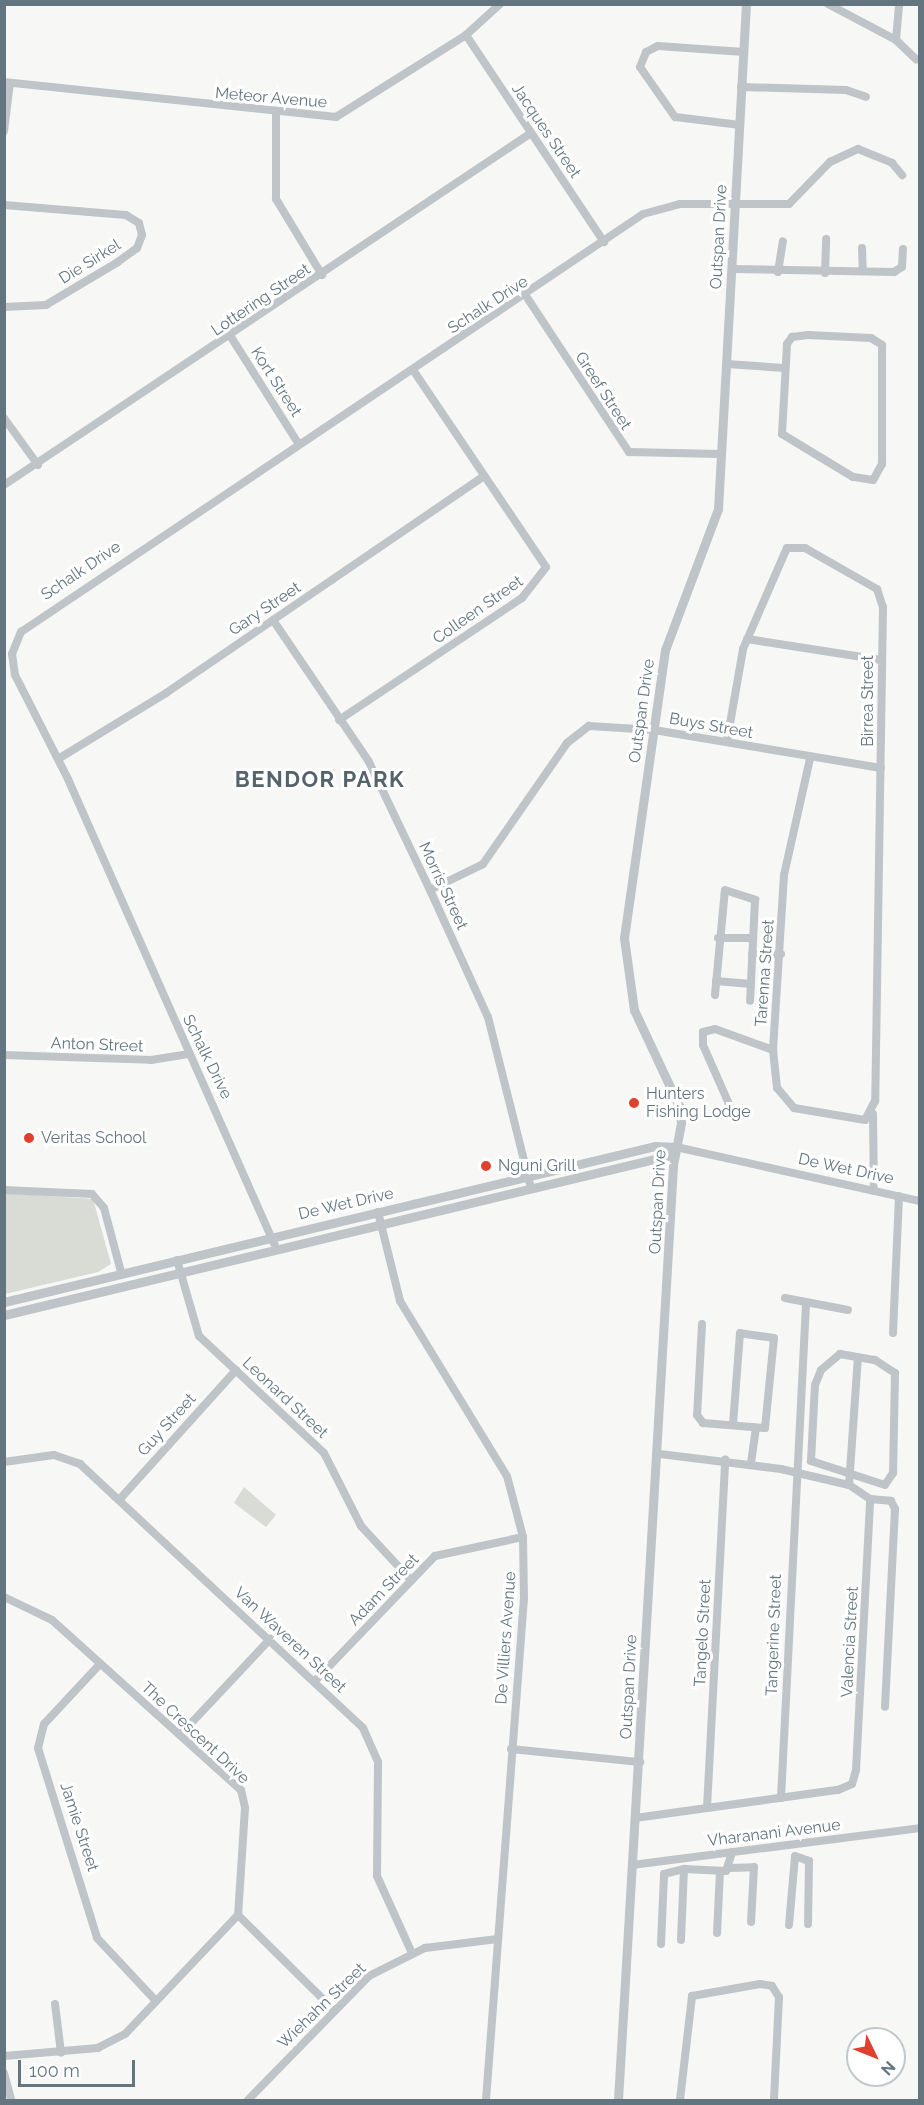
<!DOCTYPE html>
<style>
body{margin:0}
#map{position:relative;width:924px;height:2105px;overflow:hidden;background:#f7f7f5;font-family:Raleway,sans-serif}
div>[style]{position:absolute}
.green>*{inset:0;background:#d8dcd4}
.minor>*{height:8px;margin:-4px;padding:0 4px;transform-origin:4px;border-radius:4px;background:#bec4c7}
.tertiary>*{height:9px;margin:-4.5px;padding:0 4.5px;transform-origin:4.5px;border-radius:4.5px;background:#bec4c7}
.dots>*{width:16px;height:16px;translate:-50% -50%;box-sizing:border-box;border:3px solid #fff;border-radius:50%}
span{translate:-50% -50%;white-space:nowrap;text-align:center;line-height:1.15;-webkit-text-stroke:6px #fff;paint-order:stroke}
.street-label{font-size:16px;color:#63767f}
.poi-label{font-size:16px;color:#63767f}
.left{translate:0 -50%;text-align:left}
.district-label{font-size:22px;color:#55636a;font-weight:700;letter-spacing:1.5px}
.frame{position:absolute;inset:0;border:6px solid #63767f;pointer-events:none}
.north{position:absolute;left:846px;top:2027px;width:60px;height:60px;box-sizing:border-box;background:#fff;border:2px solid #c1c8cc;border-radius:50%;rotate:133deg;font-size:16px;font-weight:700;line-height:24px;text-align:center;color:#63767f}
.north::after{content:'';display:block;margin:auto;width:21px;height:27px;background:#de422e;clip-path:polygon(50% 0,100% 100%,50% 72%,0 100%)}
.scale{position:absolute;left:18px;top:2060px;width:117px;height:27px;box-sizing:border-box;border:3px solid #63767f;border-top:0;padding-left:8px;font-size:18px;line-height:21px;white-space:nowrap;color:#63767f;-webkit-text-stroke:4px #fff;paint-order:stroke}
</style>
<div id="map">
<div class="green">
<i style="clip-path:polygon(4px 1193px,93px 1199px,111px 1264px,98px 1272px,5px 1294px)"></i>
<i style="clip-path:polygon(244px 1487px,276px 1515px,266px 1527px,234px 1503px)"></i>
</div>
<div class="minor">
<i style="left:828px;top:4px;width:77px;rotate:27.9deg"></i>
<i style="left:896px;top:40px;width:28px;rotate:44deg"></i>
<i style="left:466px;top:35px;width:249px;rotate:56.3deg"></i>
<i style="left:896px;top:40px;width:36px;rotate:-85deg"></i>
<i style="left:4px;top:82px;width:334px;rotate:6deg"></i>
<i style="left:336px;top:117px;width:154px;rotate:-32.2deg"></i>
<i style="left:466px;top:35px;width:46px;rotate:-42.4deg"></i>
<i style="left:741px;top:87px;width:105px;rotate:1.6deg"></i>
<i style="left:846px;top:90px;width:21px;rotate:19deg"></i>
<i style="left:276px;top:114px;width:85px;rotate:90deg"></i>
<i style="left:276px;top:199px;width:89px;rotate:58.8deg"></i>
<i style="left:740px;top:125px;width:65px;rotate:-173deg"></i>
<i style="left:675px;top:117px;width:61px;rotate:-125deg"></i>
<i style="left:640px;top:67px;width:16px;rotate:-68deg"></i>
<i style="left:646px;top:52px;width:13px;rotate:-27deg"></i>
<i style="left:658px;top:46px;width:86px;rotate:4deg"></i>
<i style="left:4px;top:131px;width:48px;rotate:-82.9deg"></i>
<i style="left:4px;top:205px;width:122px;rotate:4.7deg"></i>
<i style="left:126px;top:215px;width:15px;rotate:32deg"></i>
<i style="left:139px;top:223px;width:12px;rotate:76deg"></i>
<i style="left:142px;top:235px;width:14px;rotate:111deg"></i>
<i style="left:137px;top:248px;width:24px;rotate:144deg"></i>
<i style="left:118px;top:262px;width:84px;rotate:149.2deg"></i>
<i style="left:46px;top:305px;width:42px;rotate:177.3deg"></i>
<i style="left:862px;top:248px;width:23px;rotate:88deg"></i>
<i style="left:732px;top:269px;width:162px;rotate:1.1deg"></i>
<i style="left:894px;top:272px;width:9px;rotate:-32deg"></i>
<i style="left:902px;top:267px;width:18px;rotate:-87deg"></i>
<i style="left:778px;top:272px;width:31px;rotate:-81deg"></i>
<i style="left:825px;top:273px;width:34px;rotate:-88deg"></i>
<i style="left:526px;top:296px;width:187px;rotate:56.6deg"></i>
<i style="left:629px;top:452px;width:91px;rotate:1.3deg"></i>
<i style="left:808px;top:335px;width:63px;rotate:2.7deg"></i>
<i style="left:871px;top:338px;width:13px;rotate:32deg"></i>
<i style="left:882px;top:345px;width:119px;rotate:90deg"></i>
<i style="left:882px;top:464px;width:18px;rotate:119deg"></i>
<i style="left:873px;top:480px;width:20px;rotate:-171deg"></i>
<i style="left:853px;top:477px;width:83px;rotate:-148.8deg"></i>
<i style="left:782px;top:434px;width:90px;rotate:-86.8deg"></i>
<i style="left:787px;top:344px;width:9px;rotate:-54deg"></i>
<i style="left:792px;top:337px;width:16px;rotate:-7deg"></i>
<i style="left:231px;top:337px;width:125px;rotate:57.7deg"></i>
<i style="left:727px;top:364px;width:57px;rotate:4deg"></i>
<i style="left:4px;top:418px;width:58px;rotate:54.1deg"></i>
<i style="left:4px;top:485px;width:634px;rotate:-33.74deg"></i>
<i style="left:273px;top:620px;width:171px;rotate:55.9deg"></i>
<i style="left:369px;top:762px;width:142px;rotate:64.5deg"></i>
<i style="left:430px;top:890px;width:140px;rotate:65.5deg"></i>
<i style="left:488px;top:1017px;width:176px;rotate:75.9deg"></i>
<i style="left:747px;top:639px;width:136px;rotate:8.9deg"></i>
<i style="left:339px;top:720px;width:220px;rotate:-33.7deg"></i>
<i style="left:522px;top:598px;width:39px;rotate:-52deg"></i>
<i style="left:546px;top:567px;width:238px;rotate:-124deg"></i>
<i style="left:727px;top:741px;width:93px;rotate:-80.1deg"></i>
<i style="left:743px;top:649px;width:110px;rotate:-66.5deg"></i>
<i style="left:787px;top:548px;width:18px"></i>
<i style="left:805px;top:548px;width:83px;rotate:29.7deg"></i>
<i style="left:877px;top:589px;width:19px;rotate:72deg"></i>
<i style="left:883px;top:607px;width:494px;rotate:90.9deg"></i>
<i style="left:875px;top:1101px;width:21px;rotate:118deg"></i>
<i style="left:865px;top:1120px;width:72px;rotate:-170.4deg"></i>
<i style="left:794px;top:1108px;width:26px;rotate:-130deg"></i>
<i style="left:777px;top:1088px;width:38px;rotate:-96deg"></i>
<i style="left:773px;top:1050px;width:175px;rotate:-86.4deg"></i>
<i style="left:784px;top:875px;width:119px;rotate:-77.4deg"></i>
<i style="left:58px;top:759px;width:127px;rotate:-31.4deg"></i>
<i style="left:166px;top:693px;width:384px;rotate:-34.3deg"></i>
<i style="left:430px;top:890px;width:59px;rotate:-26.1deg"></i>
<i style="left:483px;top:864px;width:147px;rotate:-55.2deg"></i>
<i style="left:567px;top:743px;width:28px;rotate:-38deg"></i>
<i style="left:589px;top:726px;width:65px;rotate:3.5deg"></i>
<i style="left:654px;top:730px;width:230px;rotate:9.5deg"></i>
<i style="left:718px;top:938px;width:35px"></i>
<i style="left:752px;top:954px;width:29px"></i>
<i style="left:716px;top:981px;width:35px;rotate:5deg"></i>
<i style="left:715px;top:995px;width:105px;rotate:-84.6deg"></i>
<i style="left:725px;top:890px;width:32px;rotate:18deg"></i>
<i style="left:755px;top:900px;width:101px;rotate:92.8deg"></i>
<i style="left:4px;top:1055px;width:147px;rotate:1.9deg"></i>
<i style="left:151px;top:1060px;width:36px;rotate:-9deg"></i>
<i style="left:733px;top:1113px;width:74px;rotate:-113.8deg"></i>
<i style="left:703px;top:1045px;width:13px;rotate:-90deg"></i>
<i style="left:703px;top:1032px;width:12px;rotate:-14deg"></i>
<i style="left:715px;top:1029px;width:62px;rotate:19.9deg"></i>
<i style="left:873px;top:1114px;width:77px;rotate:89.3deg"></i>
<i style="left:676px;top:1147px;width:250px;rotate:12.5deg"></i>
<i style="left:4px;top:1190px;width:88px;rotate:2.6deg"></i>
<i style="left:92px;top:1194px;width:18px;rotate:49deg"></i>
<i style="left:104px;top:1208px;width:66px;rotate:75.1deg"></i>
<i style="left:378px;top:1212px;width:92px;rotate:76.1deg"></i>
<i style="left:400px;top:1301px;width:205px;rotate:58.6deg"></i>
<i style="left:507px;top:1476px;width:63px;rotate:75.3deg"></i>
<i style="left:523px;top:1537px;width:61px;rotate:89.1deg"></i>
<i style="left:524px;top:1598px;width:503px;rotate:94.33deg"></i>
<i style="left:276px;top:1248px;width:513px;rotate:-113.92deg"></i>
<i style="left:68px;top:779px;width:117px;rotate:-117deg"></i>
<i style="left:15px;top:675px;width:21px;rotate:-98deg"></i>
<i style="left:12px;top:654px;width:24px;rotate:-68deg"></i>
<i style="left:21px;top:632px;width:749px;rotate:-33.9deg"></i>
<i style="left:643px;top:214px;width:38px;rotate:-15deg"></i>
<i style="left:680px;top:204px;width:109px"></i>
<i style="left:789px;top:204px;width:59px;rotate:-45.7deg"></i>
<i style="left:830px;top:162px;width:31px;rotate:-25deg"></i>
<i style="left:858px;top:149px;width:37px;rotate:22deg"></i>
<i style="left:892px;top:163px;width:16px;rotate:50deg"></i>
<i style="left:177px;top:1260px;width:79px;rotate:73.9deg"></i>
<i style="left:199px;top:1336px;width:171px;rotate:43.1deg"></i>
<i style="left:324px;top:1453px;width:82px;rotate:63.1deg"></i>
<i style="left:361px;top:1526px;width:74px;rotate:47.2deg"></i>
<i style="left:785px;top:1298px;width:64px;rotate:10.8deg"></i>
<i style="left:702px;top:1324px;width:91px;rotate:93.1deg"></i>
<i style="left:697px;top:1415px;width:10px;rotate:53deg"></i>
<i style="left:703px;top:1423px;width:62px;rotate:4.6deg"></i>
<i style="left:765px;top:1428px;width:90px;rotate:-84.3deg"></i>
<i style="left:774px;top:1338px;width:34px;rotate:-172deg"></i>
<i style="left:740px;top:1333px;width:91px;rotate:94.4deg"></i>
<i style="left:893px;top:1333px;width:137px;rotate:-87.5deg"></i>
<i style="left:840px;top:1354px;width:36px;rotate:10deg"></i>
<i style="left:875px;top:1360px;width:24px;rotate:33deg"></i>
<i style="left:895px;top:1373px;width:100px;rotate:91.1deg"></i>
<i style="left:893px;top:1473px;width:14px;rotate:124deg"></i>
<i style="left:885px;top:1485px;width:78px;rotate:-162deg"></i>
<i style="left:811px;top:1461px;width:76px;rotate:-87deg"></i>
<i style="left:815px;top:1385px;width:16px;rotate:-68deg"></i>
<i style="left:821px;top:1370px;width:25px;rotate:-40deg"></i>
<i style="left:4px;top:1462px;width:50px;rotate:-8deg"></i>
<i style="left:54px;top:1455px;width:28px;rotate:19deg"></i>
<i style="left:80px;top:1464px;width:387px;rotate:43deg"></i>
<i style="left:363px;top:1728px;width:37px;rotate:66deg"></i>
<i style="left:378px;top:1762px;width:114px;rotate:90.5deg"></i>
<i style="left:377px;top:1876px;width:85px;rotate:65.6deg"></i>
<i style="left:751px;top:1463px;width:34px;rotate:-82deg"></i>
<i style="left:849px;top:1485px;width:128px;rotate:-86deg"></i>
<i style="left:870px;top:1499px;width:21px;rotate:5deg"></i>
<i style="left:891px;top:1501px;width:9px;rotate:63deg"></i>
<i style="left:895px;top:1509px;width:198px;rotate:92.9deg"></i>
<i style="left:119px;top:1500px;width:175px;rotate:-48deg"></i>
<i style="left:4px;top:1597px;width:53px;rotate:25.6deg"></i>
<i style="left:52px;top:1620px;width:254px;rotate:42deg"></i>
<i style="left:241px;top:1790px;width:18px;rotate:77deg"></i>
<i style="left:245px;top:1808px;width:107px;rotate:93.7deg"></i>
<i style="left:238px;top:1915px;width:164px;rotate:133.5deg"></i>
<i style="left:125px;top:2034px;width:30px;rotate:153deg"></i>
<i style="left:98px;top:2048px;width:94px;rotate:175.1deg"></i>
<i style="left:100px;top:1664px;width:82px;rotate:133deg"></i>
<i style="left:44px;top:1724px;width:25px;rotate:104deg"></i>
<i style="left:38px;top:1748px;width:199px;rotate:72.7deg"></i>
<i style="left:97px;top:1938px;width:85px;rotate:46.9deg"></i>
<i style="left:315px;top:1681px;width:173px;rotate:-46.2deg"></i>
<i style="left:435px;top:1556px;width:90px;rotate:-12.2deg"></i>
<i style="left:180px;top:1735px;width:132px;rotate:-46.8deg"></i>
<i style="left:511px;top:1749px;width:130px;rotate:5.8deg"></i>
<i style="left:781px;top:1798px;width:496px;rotate:-87.1deg"></i>
<i style="left:707px;top:1808px;width:349px;rotate:-87deg"></i>
<i style="left:635px;top:1818px;width:205px;rotate:-7.9deg"></i>
<i style="left:838px;top:1790px;width:15px;rotate:-23deg"></i>
<i style="left:852px;top:1784px;width:15px;rotate:-74deg"></i>
<i style="left:856px;top:1770px;width:271px;rotate:-87deg"></i>
<i style="left:870px;top:1499px;width:25px;rotate:-146deg"></i>
<i style="left:849px;top:1485px;width:70px;rotate:-166.8deg"></i>
<i style="left:781px;top:1469px;width:122px;rotate:-172.9deg"></i>
<i style="left:632px;top:1865px;width:290px;rotate:-7.3deg"></i>
<i style="left:729px;top:1868px;width:25px;rotate:-2deg"></i>
<i style="left:754px;top:1867px;width:55px;rotate:93.1deg"></i>
<i style="left:238px;top:1915px;width:136px;rotate:44.7deg"></i>
<i style="left:789px;top:1925px;width:69px;rotate:-85deg"></i>
<i style="left:795px;top:1856px;width:15px;rotate:20deg"></i>
<i style="left:809px;top:1861px;width:63px;rotate:90.9deg"></i>
<i style="left:717px;top:1933px;width:62px;rotate:-87.2deg"></i>
<i style="left:681px;top:1940px;width:71px;rotate:-87.6deg"></i>
<i style="left:684px;top:1869px;width:42px;rotate:2.7deg"></i>
<i style="left:726px;top:1871px;width:20px;rotate:-72deg"></i>
<i style="left:661px;top:1944px;width:70px;rotate:-87.5deg"></i>
<i style="left:664px;top:1874px;width:21px;rotate:-14deg"></i>
<i style="left:55px;top:2004px;width:49px;rotate:83deg"></i>
<i style="left:4px;top:2073px;width:28px;rotate:75deg"></i>
<i style="left:248px;top:2100px;width:173px;rotate:-45.7deg"></i>
<i style="left:369px;top:1976px;width:63px;rotate:-26.6deg"></i>
<i style="left:425px;top:1948px;width:73px;rotate:-7.1deg"></i>
<i style="left:680px;top:2100px;width:105px;rotate:-83.4deg"></i>
<i style="left:692px;top:1996px;width:69px;rotate:-10deg"></i>
<i style="left:760px;top:1984px;width:12px;rotate:9deg"></i>
<i style="left:772px;top:1986px;width:13px;rotate:58deg"></i>
<i style="left:779px;top:1997px;width:103px;rotate:92.8deg"></i>
</div>
<div class="tertiary">
<i style="left:4px;top:1302px;width:669px;rotate:-13.48deg"></i>
<i style="left:655px;top:1146px;width:21px;rotate:3deg"></i>
<i style="left:4px;top:1315px;width:690px;rotate:-13.49deg"></i>
<i style="left:618px;top:2100px;width:937px;rotate:-86.63deg"></i>
<i style="left:673px;top:1165px;width:43px;rotate:-79.2deg"></i>
<i style="left:681px;top:1123px;width:17px;rotate:-97deg"></i>
<i style="left:679px;top:1106px;width:106px;rotate:-115.1deg"></i>
<i style="left:634px;top:1010px;width:73px;rotate:-97.9deg"></i>
<i style="left:624px;top:938px;width:291px;rotate:-81.9deg"></i>
<i style="left:665px;top:650px;width:151px;rotate:-69.4deg"></i>
<i style="left:718px;top:509px;width:506px;rotate:-86.83deg"></i>
</div>
<div class="dots">
<i style="left:634px;top:1103px;background:#de422e"></i>
<i style="left:29px;top:1138px;background:#de422e"></i>
<i style="left:486px;top:1166px;background:#de422e"></i>
</div>
<div class="street-label">
<span style="left:271px;top:98px;rotate:5deg">Meteor Avenue</span>
<span style="left:546px;top:131px;rotate:56deg">Jacques Street</span>
<span style="left:719px;top:237px;rotate:-87deg">Outspan Drive</span>
<span style="left:90px;top:262px;rotate:-32deg">Die Sirkel</span>
<span style="left:261px;top:300px;rotate:-34deg">Lottering Street</span>
<span style="left:488px;top:305px;rotate:-33deg">Schalk Drive</span>
<span style="left:276px;top:382px;rotate:57deg">Kort Street</span>
<span style="left:603px;top:391px;rotate:57deg">Greef Street</span>
<span style="left:81px;top:571px;rotate:-34deg">Schalk Drive</span>
<span style="left:265px;top:609px;rotate:-34deg">Gary Street</span>
<span style="left:478px;top:610px;rotate:-35deg">Colleen Street</span>
<span style="left:868px;top:701px;rotate:-90deg">Birrea Street</span>
<span style="left:642px;top:711px;rotate:-82deg">Outspan Drive</span>
<span style="left:711px;top:726px;rotate:10deg">Buys Street</span>
<span style="left:443px;top:886px;rotate:65deg">Morris Street</span>
<span style="left:765px;top:973px;rotate:-86deg">Tarenna Street</span>
<span style="left:97px;top:1045px;rotate:2deg">Anton Street</span>
<span style="left:207px;top:1057px;rotate:64deg">Schalk Drive</span>
<span style="left:846px;top:1169px;rotate:12deg">De Wet Drive</span>
<span style="left:658px;top:1202px;rotate:-87deg">Outspan Drive</span>
<span style="left:346px;top:1204px;rotate:-13deg">De Wet Drive</span>
<span style="left:285px;top:1398px;rotate:43deg">Leonard Street</span>
<span style="left:167px;top:1425px;rotate:-48deg">Guy Street</span>
<span style="left:384px;top:1590px;rotate:-46deg">Adam Street</span>
<span style="left:703px;top:1633px;rotate:-87deg">Tangelo Street</span>
<span style="left:774px;top:1635px;rotate:-88deg">Tangerine Street</span>
<span style="left:506px;top:1638px;rotate:-86deg">De Villiers Avenue</span>
<span style="left:290px;top:1640px;rotate:43deg">Van Waveren Street</span>
<span style="left:850px;top:1642px;rotate:-87deg">Valencia Street</span>
<span style="left:629px;top:1687px;rotate:-87deg">Outspan Drive</span>
<span style="left:195px;top:1733px;rotate:43deg">The Crescent Drive</span>
<span style="left:79px;top:1827px;rotate:72deg">Jamie Street</span>
<span style="left:774px;top:1833px;rotate:-7deg">Vharanani Avenue</span>
<span style="left:322px;top:2006px;rotate:-44deg">Wiehahn Street</span>
</div>
<div class="poi-label">
<span class="left" style="left:646px;top:1103px">Hunters<br>Fishing Lodge</span>
<span class="left" style="left:41px;top:1138px">Veritas School</span>
<span class="left" style="left:498px;top:1166px">Nguni Grill</span>
</div>
<div class="district-label">
<span style="left:320px;top:780px">BENDOR PARK</span>
</div>
<div class="frame"></div>
<div class="north">N</div>
<div class="scale">100 m</div>
</div>
